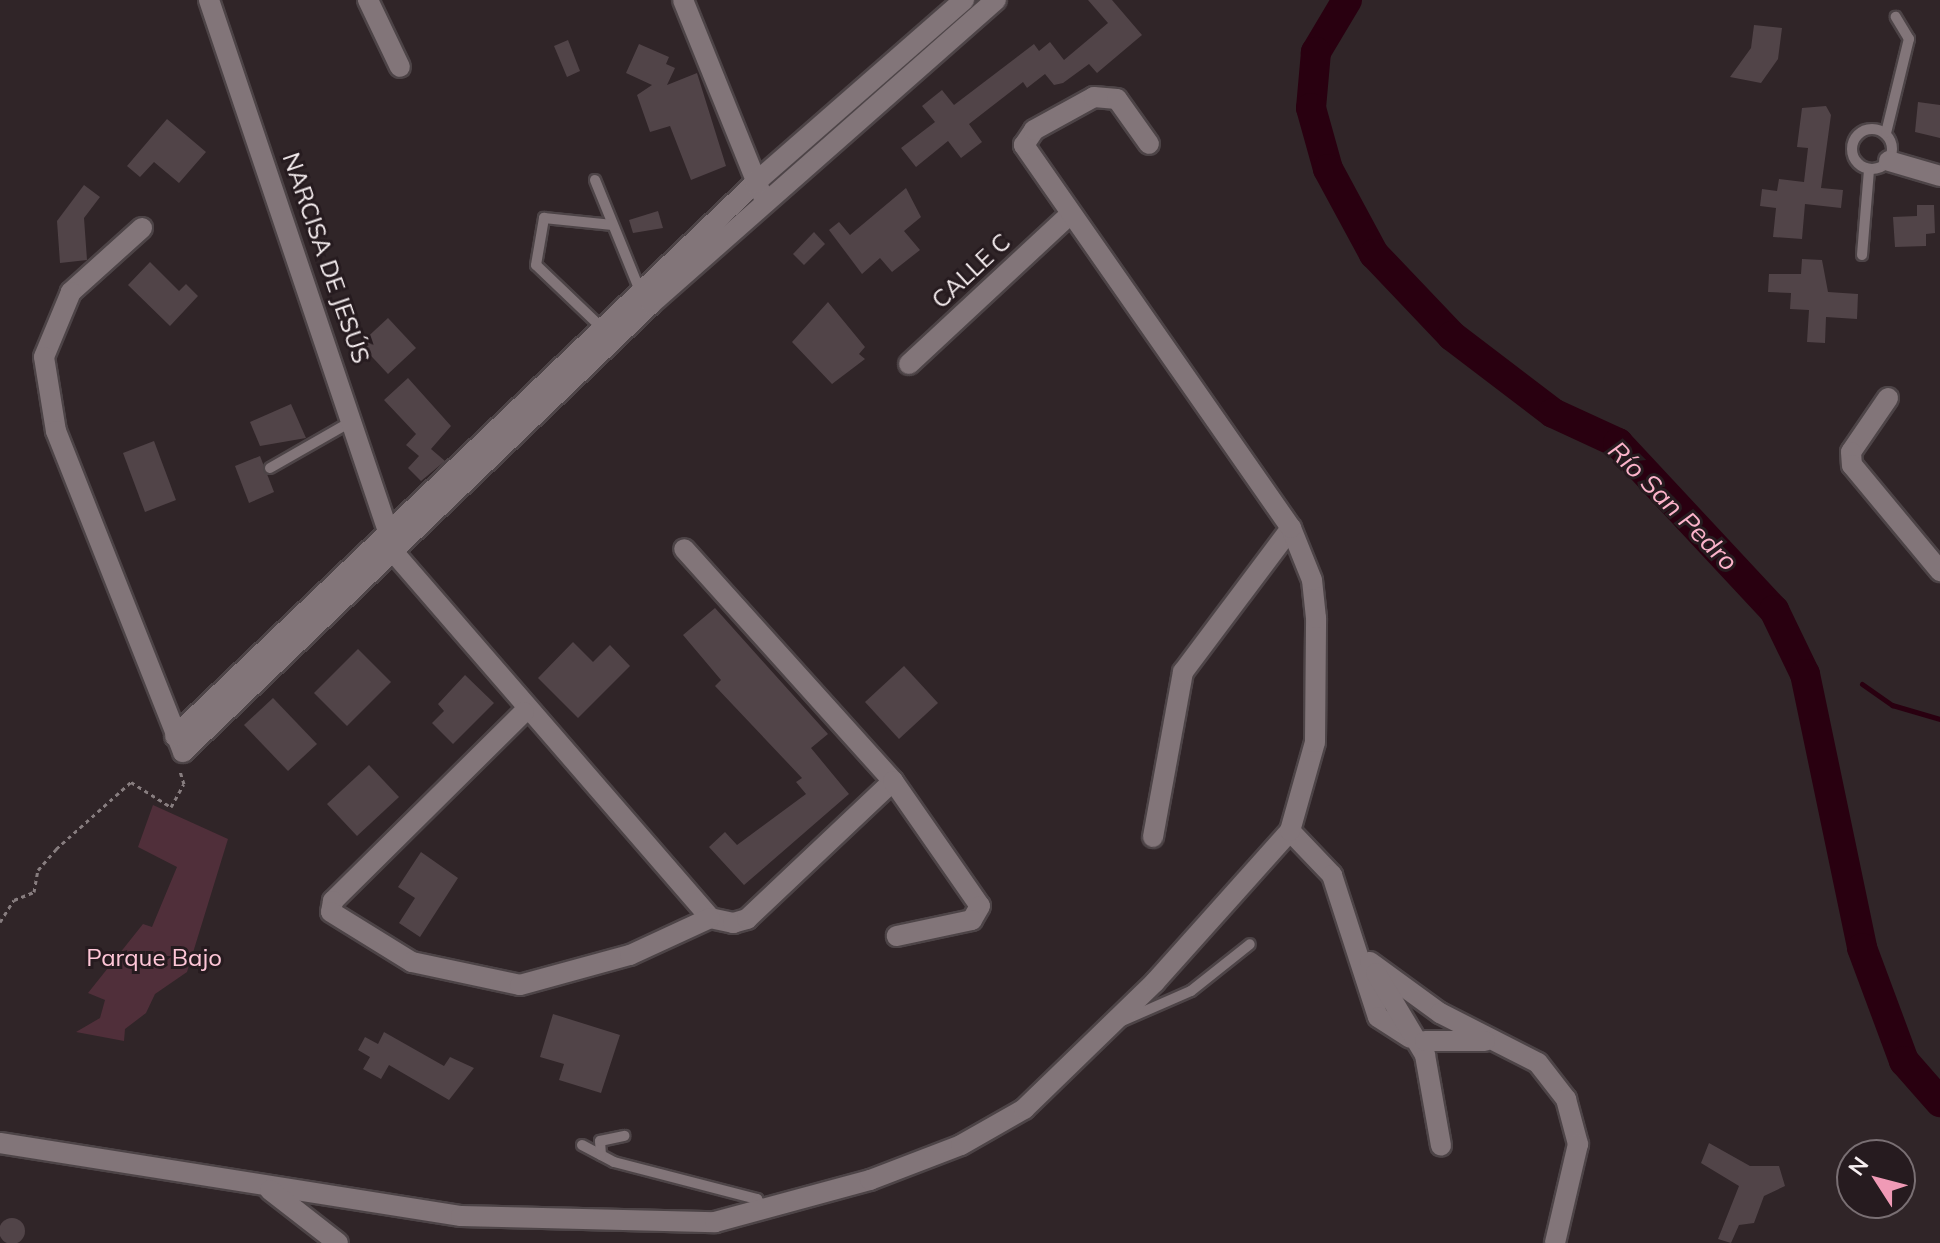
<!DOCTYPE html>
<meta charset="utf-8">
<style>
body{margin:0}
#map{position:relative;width:1940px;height:1243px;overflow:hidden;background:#302528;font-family:Mulish,sans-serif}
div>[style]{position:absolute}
.green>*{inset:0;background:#502f3a}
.stream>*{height:5px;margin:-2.5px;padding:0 2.5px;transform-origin:2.5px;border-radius:2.5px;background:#290010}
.river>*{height:30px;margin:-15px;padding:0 15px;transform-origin:15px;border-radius:15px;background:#290010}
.building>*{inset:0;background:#514448}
.round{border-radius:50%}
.path>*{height:3px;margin-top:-1.5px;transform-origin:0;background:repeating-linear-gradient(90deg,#877d7f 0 4px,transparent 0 8px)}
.roads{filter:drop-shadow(2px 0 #4d4447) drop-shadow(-2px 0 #4d4447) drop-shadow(0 2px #4d4447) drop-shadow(0 -2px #4d4447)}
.service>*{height:10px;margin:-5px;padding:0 5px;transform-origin:5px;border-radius:5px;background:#827579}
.service>.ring{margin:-5px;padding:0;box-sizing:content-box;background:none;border:10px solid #827579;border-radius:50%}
.minor>*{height:20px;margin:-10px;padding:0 10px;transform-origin:10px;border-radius:10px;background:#827579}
span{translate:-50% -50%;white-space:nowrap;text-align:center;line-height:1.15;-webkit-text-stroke:6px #261b1f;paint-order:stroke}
.street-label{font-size:24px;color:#f6eef0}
.park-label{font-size:24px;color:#fec6d7}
.water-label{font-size:26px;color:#fcb3ca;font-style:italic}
.north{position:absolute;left:1836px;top:1139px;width:80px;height:80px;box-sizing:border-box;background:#261b1f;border:2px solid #796f73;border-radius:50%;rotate:306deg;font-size:22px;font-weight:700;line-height:32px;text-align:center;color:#f6eef0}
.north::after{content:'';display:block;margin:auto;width:28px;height:36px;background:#f09ab6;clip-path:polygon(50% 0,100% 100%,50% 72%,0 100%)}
</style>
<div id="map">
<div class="green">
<i style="clip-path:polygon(153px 805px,228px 839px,187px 972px,155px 994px,146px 1013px,125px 1029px,124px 1041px,76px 1032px,100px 1018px,105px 1000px,88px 993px,143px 924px,152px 927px,177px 867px,138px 847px)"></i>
</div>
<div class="stream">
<i style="left:1862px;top:684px;width:37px;rotate:35deg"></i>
<i style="left:1892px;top:705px;width:50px;rotate:16.3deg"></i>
</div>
<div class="river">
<i style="left:1347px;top:0;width:61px;rotate:120.8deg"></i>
<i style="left:1316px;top:52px;width:56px;rotate:95.1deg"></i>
<i style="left:1311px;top:108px;width:63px;rotate:74.4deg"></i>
<i style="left:1328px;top:169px;width:97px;rotate:61.6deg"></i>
<i style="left:1374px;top:254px;width:113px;rotate:46.4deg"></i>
<i style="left:1452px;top:336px;width:127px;rotate:37.3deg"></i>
<i style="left:1553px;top:413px;width:72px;rotate:24.8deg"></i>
<i style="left:1618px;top:443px;width:229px;rotate:47deg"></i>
<i style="left:1774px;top:610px;width:71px;rotate:64.2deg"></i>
<i style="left:1805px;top:674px;width:280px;rotate:78.2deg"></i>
<i style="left:1862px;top:948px;width:121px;rotate:69.6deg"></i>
<i style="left:1904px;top:1061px;width:55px;rotate:48.7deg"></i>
</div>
<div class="building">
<i style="clip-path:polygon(1088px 0,1112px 0,1142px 35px,1097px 73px,1089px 64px,1063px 83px,1054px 85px,1045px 74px,1027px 88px,1023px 82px,969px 124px,982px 142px,961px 158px,948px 141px,916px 167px,901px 148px,935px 122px,922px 106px,942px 90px,954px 105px,1034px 44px,1039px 51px,1050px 42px,1064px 60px,1108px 23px)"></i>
<i style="clip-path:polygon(1754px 25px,1782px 28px,1778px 59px,1761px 83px,1730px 77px,1751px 48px)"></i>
<i style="clip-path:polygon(568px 40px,580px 71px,567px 77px,554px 46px)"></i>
<i style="clip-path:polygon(639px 44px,669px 57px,666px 64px,675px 68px,667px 85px,697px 73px,726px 166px,691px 180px,670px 126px,650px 132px,637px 95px,652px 85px,626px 73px)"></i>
<i style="clip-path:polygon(1918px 102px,1940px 105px,1940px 138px,1915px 132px)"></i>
<i style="clip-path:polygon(1826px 106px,1831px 115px,1821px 188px,1843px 190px,1841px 208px,1805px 204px,1802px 239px,1773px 237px,1776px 208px,1760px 206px,1762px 189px,1777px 191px,1779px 179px,1804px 182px,1808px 148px,1797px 147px,1802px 108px)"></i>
<i style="clip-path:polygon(167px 119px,206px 152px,179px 183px,154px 162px,140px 177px,127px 166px)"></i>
<i style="clip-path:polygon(84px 185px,100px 197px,84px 218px,87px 260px,60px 263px,57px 221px)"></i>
<i style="clip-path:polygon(906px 188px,921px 217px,904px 231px,920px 250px,892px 272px,880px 258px,862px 274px,829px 230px,839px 222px,850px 235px)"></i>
<i style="clip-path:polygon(1917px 205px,1934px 205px,1935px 233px,1926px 234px,1926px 246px,1895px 247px,1893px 217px,1917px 216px)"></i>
<i style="clip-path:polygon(658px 211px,663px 228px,633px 233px,629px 220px)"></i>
<i style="clip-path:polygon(814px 232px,825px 244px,804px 265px,793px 254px)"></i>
<i style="clip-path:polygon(1802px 259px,1822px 260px,1828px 292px,1858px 294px,1857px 319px,1826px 317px,1825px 343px,1807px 342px,1809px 310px,1790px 309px,1791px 293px,1768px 292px,1769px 274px,1801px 274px)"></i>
<i style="clip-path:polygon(150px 262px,179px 291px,186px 284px,198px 296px,170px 326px,128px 285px)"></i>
<i style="clip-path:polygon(828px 302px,865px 347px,859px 354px,865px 359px,832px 384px,792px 342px)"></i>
<i style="clip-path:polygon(388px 318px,416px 348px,388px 374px,360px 344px)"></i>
<i style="clip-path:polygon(408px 378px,451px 426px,431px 449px,445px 461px,421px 481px,408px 468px,419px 456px,406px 445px,416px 434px,384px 400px)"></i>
<i style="clip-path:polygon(291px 404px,306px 438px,260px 446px,250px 422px)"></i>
<i style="clip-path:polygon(154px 441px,176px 500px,145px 512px,123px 453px)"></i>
<i style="clip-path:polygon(260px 456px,274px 492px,249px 503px,235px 466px)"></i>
<i style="clip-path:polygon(715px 608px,828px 734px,811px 748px,849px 794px,744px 885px,709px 847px,725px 832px,737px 845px,806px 794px,796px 782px,802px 778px,715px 686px,721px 680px,683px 635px)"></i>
<i style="clip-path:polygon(573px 642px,593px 662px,610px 645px,630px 666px,578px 718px,538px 678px)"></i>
<i style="clip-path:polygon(358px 649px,391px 682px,347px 726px,314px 693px)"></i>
<i style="clip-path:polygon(904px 666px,938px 703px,899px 739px,865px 702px)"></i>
<i style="clip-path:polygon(465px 675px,494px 703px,453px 744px,432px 723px,444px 711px,438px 704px)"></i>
<i style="clip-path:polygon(273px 698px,317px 744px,288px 771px,244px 725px)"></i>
<i style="clip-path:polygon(369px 765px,399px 797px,357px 836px,327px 804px)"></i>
<i style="clip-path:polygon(421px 852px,458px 878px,420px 937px,399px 923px,415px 898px,398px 887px)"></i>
<i style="clip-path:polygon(553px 1014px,620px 1035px,601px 1093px,559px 1080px,564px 1064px,540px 1057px)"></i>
<i style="clip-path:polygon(384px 1032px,444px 1066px,450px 1057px,474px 1068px,449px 1100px,389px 1065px,381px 1079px,363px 1069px,370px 1057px,358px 1050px,365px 1037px,378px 1044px)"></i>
<i style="clip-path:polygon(1709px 1143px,1750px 1166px,1779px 1166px,1785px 1186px,1764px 1196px,1754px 1223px,1739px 1225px,1731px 1243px,1718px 1239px,1739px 1186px,1701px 1163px)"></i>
<i class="round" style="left:-1px;top:1218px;width:26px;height:26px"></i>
</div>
<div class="path">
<i style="left:0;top:922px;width:26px;rotate:-58deg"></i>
<i style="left:14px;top:900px;width:22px;rotate:-22deg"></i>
<i style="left:34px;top:892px;width:22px;rotate:-80deg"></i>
<i style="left:38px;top:870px;width:28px;rotate:-49deg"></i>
<i style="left:56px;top:849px;width:101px;rotate:-41.8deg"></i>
<i style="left:131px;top:782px;width:47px;rotate:32deg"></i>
<i style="left:171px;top:807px;width:26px;rotate:-61deg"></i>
<i style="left:184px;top:784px;width:14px;rotate:-107deg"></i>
</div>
<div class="roads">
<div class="service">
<i class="ring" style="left:1852px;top:129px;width:30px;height:30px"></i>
<i style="left:1886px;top:133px;width:97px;rotate:-76.3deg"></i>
<i style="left:1909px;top:39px;width:26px;rotate:-121deg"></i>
<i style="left:595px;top:180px;width:120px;rotate:67.9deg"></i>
<i style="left:1862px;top:255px;width:85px;rotate:-85.3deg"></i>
<i style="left:602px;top:328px;width:91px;rotate:-136.3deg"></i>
<i style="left:536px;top:265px;width:48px;rotate:-80.3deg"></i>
<i style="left:544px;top:218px;width:69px;rotate:5.8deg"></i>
<i style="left:270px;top:468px;width:95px;rotate:-29.8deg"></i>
<i style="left:1120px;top:1022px;width:77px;rotate:-23.6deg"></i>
<i style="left:1191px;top:991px;width:75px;rotate:-38.5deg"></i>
<i style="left:582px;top:1145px;width:36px;rotate:28deg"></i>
<i style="left:614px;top:1162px;width:148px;rotate:14.5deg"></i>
<i style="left:757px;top:1199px;width:13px;rotate:61deg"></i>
<i style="left:601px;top:1155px;width:14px;rotate:-94deg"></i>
<i style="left:600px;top:1141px;width:25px;rotate:-12deg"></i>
</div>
<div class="minor">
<i style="left:209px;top:0;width:586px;rotate:71.38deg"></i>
<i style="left:396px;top:555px;width:480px;rotate:49.1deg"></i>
<i style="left:710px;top:918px;width:24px;rotate:12deg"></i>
<i style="left:733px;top:923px;width:15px;rotate:-16deg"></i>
<i style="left:747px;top:919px;width:201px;rotate:-43.4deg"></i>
<i style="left:893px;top:781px;width:312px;rotate:-132deg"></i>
<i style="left:368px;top:0;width:74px;rotate:64.5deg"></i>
<i style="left:683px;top:0;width:208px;rotate:68deg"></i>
<i style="left:1889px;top:161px;width:53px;rotate:16.4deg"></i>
<i style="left:142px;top:228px;width:96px;rotate:138deg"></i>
<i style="left:71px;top:292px;width:70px;rotate:112.6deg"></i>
<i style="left:44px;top:357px;width:75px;rotate:80.8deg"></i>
<i style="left:56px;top:431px;width:345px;rotate:68.4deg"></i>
<i style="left:183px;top:752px;width:648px;rotate:-43.75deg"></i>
<i style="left:651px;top:304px;width:460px;rotate:-41.4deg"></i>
<i style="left:909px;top:364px;width:217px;rotate:-42.9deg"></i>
<i style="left:1888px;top:398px;width:65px;rotate:124.4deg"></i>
<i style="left:1851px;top:452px;width:13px;rotate:86deg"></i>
<i style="left:1852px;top:465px;width:138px;rotate:50.3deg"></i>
<i style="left:524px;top:712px;width:269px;rotate:135.3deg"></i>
<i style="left:333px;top:901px;width:11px;rotate:100deg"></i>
<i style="left:331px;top:912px;width:95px;rotate:31.7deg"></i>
<i style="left:412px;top:962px;width:110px;rotate:12deg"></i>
<i style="left:520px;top:985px;width:114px;rotate:-15.3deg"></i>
<i style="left:630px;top:955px;width:88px;rotate:-24.8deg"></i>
<i style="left:175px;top:736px;width:801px;rotate:-43.63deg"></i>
<i style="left:755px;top:183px;width:278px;rotate:-41.2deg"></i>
<i style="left:893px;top:781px;width:152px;rotate:55.2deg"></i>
<i style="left:980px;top:906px;width:16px;rotate:120deg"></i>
<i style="left:972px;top:920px;width:77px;rotate:168deg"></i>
<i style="left:1290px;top:831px;width:61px;rotate:46.3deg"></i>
<i style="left:1332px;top:875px;width:149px;rotate:72.1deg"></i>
<i style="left:1378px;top:1017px;width:38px;rotate:33deg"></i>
<i style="left:1153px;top:837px;width:168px;rotate:-79.7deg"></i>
<i style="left:1183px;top:672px;width:180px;rotate:-53.1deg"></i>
<i style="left:1370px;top:962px;width:87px;rotate:36.1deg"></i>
<i style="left:1440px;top:1013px;width:110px;rotate:27deg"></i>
<i style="left:1538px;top:1063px;width:46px;rotate:52.1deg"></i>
<i style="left:1566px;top:1099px;width:47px;rotate:75.1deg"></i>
<i style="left:1578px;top:1144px;width:102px;rotate:103.1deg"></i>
<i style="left:1376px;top:973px;width:96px;rotate:59.1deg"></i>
<i style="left:1425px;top:1055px;width:92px;rotate:80deg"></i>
<i style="left:1425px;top:1041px;width:60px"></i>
<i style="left:0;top:1143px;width:467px;rotate:9deg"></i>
<i style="left:461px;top:1216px;width:254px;rotate:1.4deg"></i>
<i style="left:715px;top:1222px;width:161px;rotate:-15.2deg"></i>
<i style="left:870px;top:1180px;width:97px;rotate:-21deg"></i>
<i style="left:961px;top:1145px;width:73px;rotate:-29.7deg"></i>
<i style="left:1024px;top:1109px;width:182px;rotate:-44.1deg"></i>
<i style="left:1155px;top:982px;width:203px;rotate:-48.2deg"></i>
<i style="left:1290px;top:831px;width:92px;rotate:-74.3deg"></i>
<i style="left:1315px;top:742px;width:124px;rotate:-89.5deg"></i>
<i style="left:1316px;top:618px;width:38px;rotate:-96deg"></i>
<i style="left:1312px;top:580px;width:56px;rotate:-112deg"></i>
<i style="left:1291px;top:528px;width:467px;rotate:-124.9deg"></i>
<i style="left:1024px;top:145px;width:18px;rotate:-56deg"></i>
<i style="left:1034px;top:130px;width:68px;rotate:-28.8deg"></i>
<i style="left:1094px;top:97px;width:23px;rotate:5deg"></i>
<i style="left:1117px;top:99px;width:55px;rotate:54.6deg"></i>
<i style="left:270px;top:1190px;width:86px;rotate:37.9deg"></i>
</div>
</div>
<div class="street-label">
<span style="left:326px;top:258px;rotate:71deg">NARCISA DE JESÚS</span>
<span style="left:971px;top:271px;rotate:-43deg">CALLE C</span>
</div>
<div class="park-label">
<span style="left:154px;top:958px">Parque Bajo</span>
</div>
<div class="water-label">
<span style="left:1673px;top:506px;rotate:45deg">Río San Pedro</span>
</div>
<div class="north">N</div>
</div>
